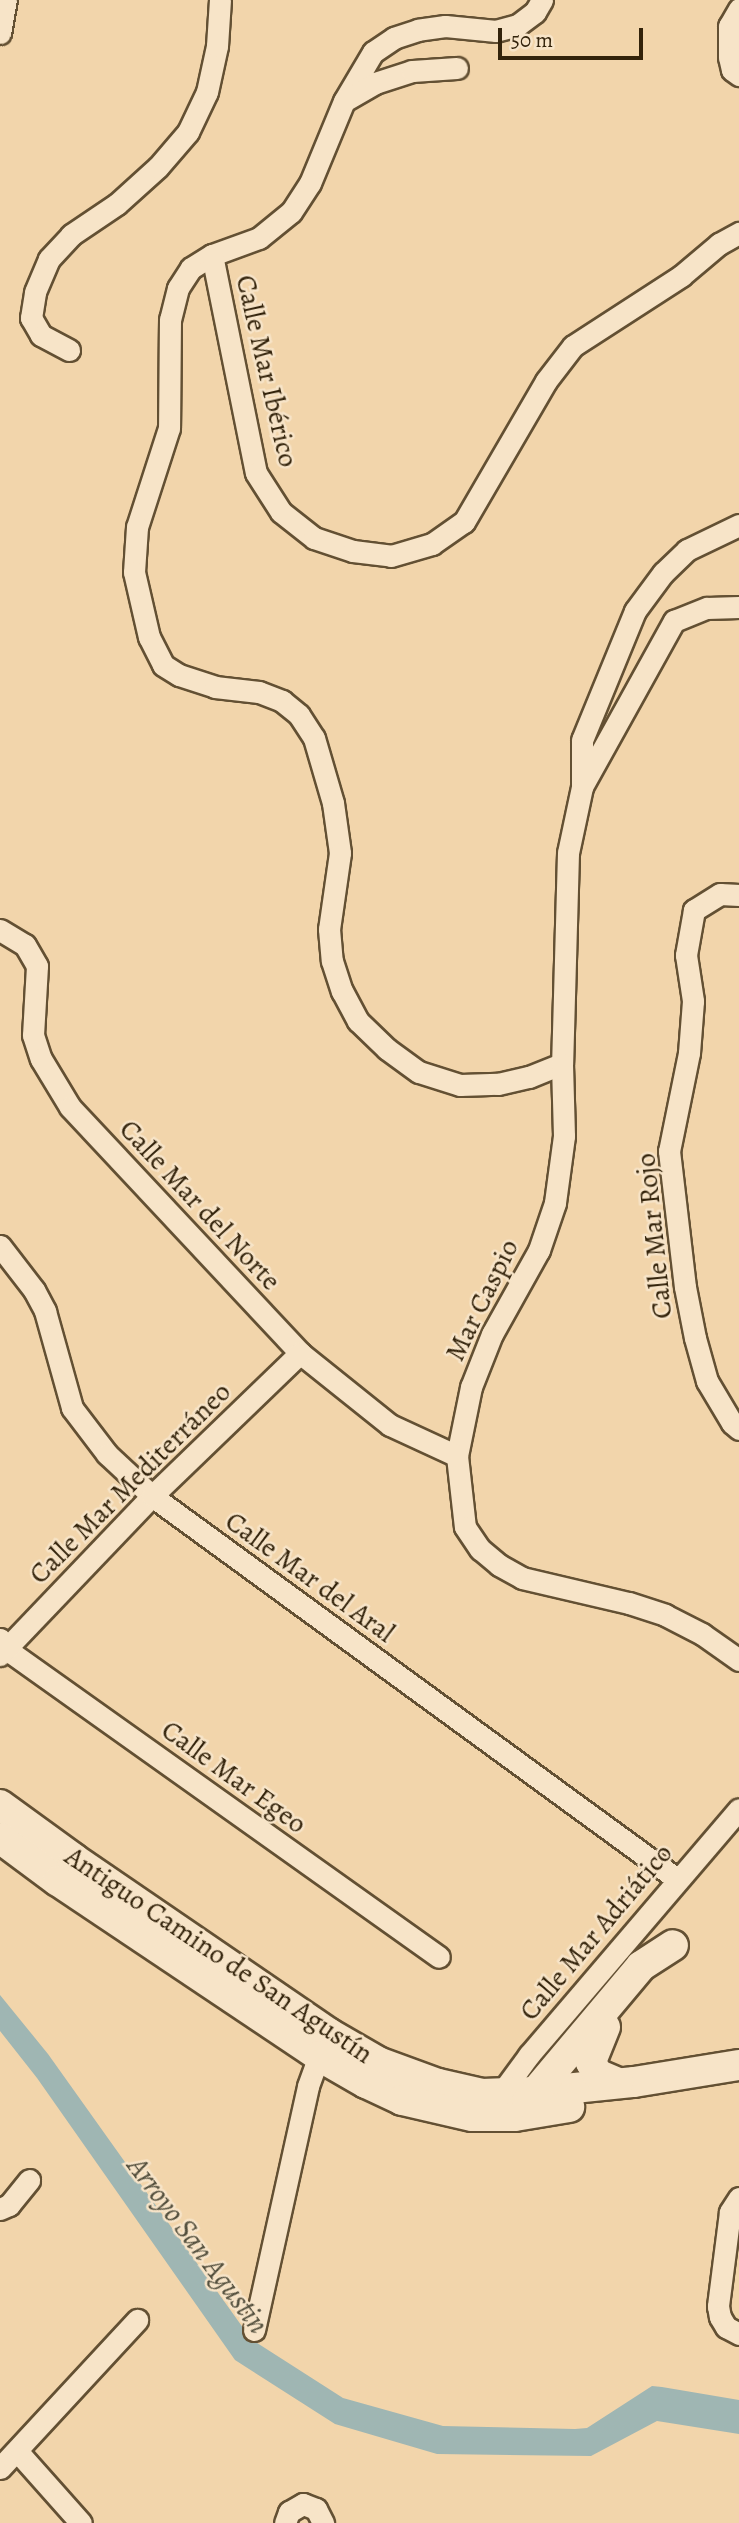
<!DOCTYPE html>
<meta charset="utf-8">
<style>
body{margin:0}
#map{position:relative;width:739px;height:2523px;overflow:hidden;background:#f2d5ab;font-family:Alegreya,serif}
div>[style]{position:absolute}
.water>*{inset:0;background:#9fb6b3}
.roads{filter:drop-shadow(2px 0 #635033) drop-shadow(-2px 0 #635033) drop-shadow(0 2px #635033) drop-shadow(0 -2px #635033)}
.street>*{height:21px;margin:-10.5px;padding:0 10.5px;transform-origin:10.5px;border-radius:10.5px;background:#f7e4c8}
.secondary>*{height:30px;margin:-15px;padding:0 15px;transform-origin:15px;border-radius:15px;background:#f7e4c8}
span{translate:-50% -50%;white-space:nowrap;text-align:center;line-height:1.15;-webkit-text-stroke:5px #f7e4c8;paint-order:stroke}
.street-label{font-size:28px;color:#33230b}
.water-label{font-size:30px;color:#534f3d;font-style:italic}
.scale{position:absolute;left:498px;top:28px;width:145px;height:32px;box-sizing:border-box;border:4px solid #33230b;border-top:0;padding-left:9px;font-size:21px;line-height:24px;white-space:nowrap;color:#33230b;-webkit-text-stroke:5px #f7e4c8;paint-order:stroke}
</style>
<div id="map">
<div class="water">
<i style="clip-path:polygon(0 1995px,48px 2054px,251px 2339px,343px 2398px,443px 2426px,575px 2429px,587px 2428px,652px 2386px,662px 2387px,739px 2400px,739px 2434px,657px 2421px,591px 2456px,437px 2454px,335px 2424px,235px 2360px,37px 2078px,0 2031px)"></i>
</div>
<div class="roads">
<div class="street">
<i style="left:542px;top:0;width:14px;rotate:120deg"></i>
<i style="left:535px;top:12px;width:21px;rotate:143deg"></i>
<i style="left:518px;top:25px;width:23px;rotate:165deg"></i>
<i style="left:496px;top:31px;width:51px;rotate:-174.4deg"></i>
<i style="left:445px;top:26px;width:27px;rotate:172deg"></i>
<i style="left:418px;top:30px;width:25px;rotate:162deg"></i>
<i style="left:394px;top:38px;width:25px;rotate:146deg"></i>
<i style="left:373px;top:52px;width:57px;rotate:120.6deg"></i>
<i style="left:344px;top:101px;width:89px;rotate:112.5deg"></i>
<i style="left:310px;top:183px;width:35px;rotate:123deg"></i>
<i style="left:291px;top:212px;width:41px;rotate:140.9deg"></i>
<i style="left:259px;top:238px;width:50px;rotate:160.1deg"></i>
<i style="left:212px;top:255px;width:25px;rotate:148deg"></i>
<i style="left:191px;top:268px;width:24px;rotate:123deg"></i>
<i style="left:178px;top:288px;width:32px;rotate:104deg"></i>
<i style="left:170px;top:319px;width:109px;rotate:90.5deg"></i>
<i style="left:169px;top:428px;width:104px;rotate:107.9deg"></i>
<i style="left:137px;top:527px;width:45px;rotate:93.8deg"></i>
<i style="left:134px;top:572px;width:67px;rotate:77deg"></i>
<i style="left:149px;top:637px;width:31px;rotate:63deg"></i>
<i style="left:163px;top:665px;width:19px;rotate:32deg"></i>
<i style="left:179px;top:675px;width:38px;rotate:18deg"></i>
<i style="left:215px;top:687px;width:44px;rotate:6.5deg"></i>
<i style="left:259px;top:692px;width:25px;rotate:21deg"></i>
<i style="left:282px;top:701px;width:22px;rotate:39deg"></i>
<i style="left:299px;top:715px;width:27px;rotate:57deg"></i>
<i style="left:314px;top:738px;width:68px;rotate:73.7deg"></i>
<i style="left:333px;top:803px;width:50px;rotate:82deg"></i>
<i style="left:340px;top:853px;width:77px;rotate:98.2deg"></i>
<i style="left:329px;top:929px;width:32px;rotate:85deg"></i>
<i style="left:332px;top:961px;width:32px;rotate:72deg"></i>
<i style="left:342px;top:991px;width:34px;rotate:62deg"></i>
<i style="left:358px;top:1021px;width:40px;rotate:44deg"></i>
<i style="left:387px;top:1049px;width:39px;rotate:36deg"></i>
<i style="left:419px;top:1072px;width:43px;rotate:17.6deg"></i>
<i style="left:460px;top:1085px;width:38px;rotate:-2deg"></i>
<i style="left:498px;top:1084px;width:32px;rotate:-13deg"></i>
<i style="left:529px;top:1077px;width:35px;rotate:-22deg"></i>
<i style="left:739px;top:9px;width:20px;rotate:120deg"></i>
<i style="left:729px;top:26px;width:31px;rotate:90deg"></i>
<i style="left:729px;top:57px;width:13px;rotate:77deg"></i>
<i style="left:732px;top:70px;width:9px;rotate:36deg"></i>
<i style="left:0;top:33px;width:34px;rotate:-80deg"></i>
<i style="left:346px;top:100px;width:34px;rotate:-30deg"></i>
<i style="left:375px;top:83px;width:39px;rotate:-18deg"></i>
<i style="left:412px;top:71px;width:45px;rotate:-3.8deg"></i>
<i style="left:212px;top:255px;width:222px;rotate:78.6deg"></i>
<i style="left:256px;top:473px;width:46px;rotate:57.3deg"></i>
<i style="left:281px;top:512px;width:42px;rotate:38.2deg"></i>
<i style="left:314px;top:538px;width:41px;rotate:18.4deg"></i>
<i style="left:353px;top:551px;width:38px;rotate:7deg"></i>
<i style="left:391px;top:556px;width:43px;rotate:-16.3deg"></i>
<i style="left:432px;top:544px;width:39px;rotate:-35deg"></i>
<i style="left:464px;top:522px;width:163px;rotate:-59.8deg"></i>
<i style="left:546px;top:381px;width:44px;rotate:-52.4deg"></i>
<i style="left:573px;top:346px;width:129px;rotate:-32.9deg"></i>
<i style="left:681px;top:276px;width:50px;rotate:-40.1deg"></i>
<i style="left:719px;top:244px;width:23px;rotate:-29deg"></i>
<i style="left:69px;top:350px;width:32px;rotate:-152deg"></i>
<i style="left:41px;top:335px;width:20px;rotate:-120deg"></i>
<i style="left:31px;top:318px;width:26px;rotate:-81deg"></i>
<i style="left:35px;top:292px;width:36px;rotate:-67deg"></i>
<i style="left:49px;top:259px;width:33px;rotate:-47deg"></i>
<i style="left:71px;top:235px;width:55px;rotate:-34deg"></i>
<i style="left:117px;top:204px;width:55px;rotate:-42.1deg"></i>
<i style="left:158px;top:167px;width:46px;rotate:-49.4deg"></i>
<i style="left:188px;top:132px;width:44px;rotate:-64.6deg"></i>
<i style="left:207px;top:92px;width:47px;rotate:-77.7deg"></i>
<i style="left:217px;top:46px;width:46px;rotate:-86.3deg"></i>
<i style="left:739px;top:525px;width:58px;rotate:154.3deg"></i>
<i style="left:687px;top:550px;width:33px;rotate:136deg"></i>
<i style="left:663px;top:573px;width:47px;rotate:126.4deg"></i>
<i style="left:635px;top:611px;width:139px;rotate:112.3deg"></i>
<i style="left:582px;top:740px;width:47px;rotate:90deg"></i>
<i style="left:582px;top:787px;width:67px;rotate:102deg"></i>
<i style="left:568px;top:853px;width:211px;rotate:91.6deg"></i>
<i style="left:562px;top:1064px;width:72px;rotate:88.4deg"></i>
<i style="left:564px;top:1136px;width:68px;rotate:97.7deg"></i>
<i style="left:555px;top:1203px;width:50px;rotate:108.8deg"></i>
<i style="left:539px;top:1250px;width:96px;rotate:119.2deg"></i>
<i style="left:492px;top:1334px;width:57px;rotate:111.6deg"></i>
<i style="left:471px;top:1387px;width:70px;rotate:101.5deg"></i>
<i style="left:457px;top:1456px;width:71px;rotate:83.6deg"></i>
<i style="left:465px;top:1527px;width:27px;rotate:56deg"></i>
<i style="left:480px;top:1549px;width:25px;rotate:40deg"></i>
<i style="left:499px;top:1565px;width:26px;rotate:29deg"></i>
<i style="left:522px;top:1578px;width:110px;rotate:13.2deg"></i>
<i style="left:629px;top:1603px;width:38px;rotate:18deg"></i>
<i style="left:665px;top:1615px;width:42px;rotate:27.2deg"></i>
<i style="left:702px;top:1634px;width:45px;rotate:35.1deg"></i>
<i style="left:583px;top:785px;width:188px;rotate:-61deg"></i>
<i style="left:674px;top:621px;width:35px;rotate:-22deg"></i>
<i style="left:707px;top:608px;width:32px;rotate:-2deg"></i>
<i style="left:739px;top:895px;width:19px;rotate:-177deg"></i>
<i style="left:720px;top:894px;width:31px;rotate:148deg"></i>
<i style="left:694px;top:910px;width:46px;rotate:100.1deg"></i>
<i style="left:686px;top:955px;width:47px;rotate:81.3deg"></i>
<i style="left:693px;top:1001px;width:52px;rotate:94.4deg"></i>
<i style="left:689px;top:1053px;width:100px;rotate:101.5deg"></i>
<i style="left:669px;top:1151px;width:137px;rotate:83.3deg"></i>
<i style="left:685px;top:1287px;width:52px;rotate:78.9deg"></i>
<i style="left:695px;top:1338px;width:45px;rotate:74.4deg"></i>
<i style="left:707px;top:1381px;width:49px;rotate:59.2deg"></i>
<i style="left:732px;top:1423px;width:9px;rotate:41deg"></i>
<i style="left:0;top:930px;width:29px;rotate:31deg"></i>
<i style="left:25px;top:945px;width:24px;rotate:60deg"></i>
<i style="left:37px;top:966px;width:69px;rotate:93.3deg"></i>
<i style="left:33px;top:1035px;width:25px;rotate:72deg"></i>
<i style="left:41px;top:1059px;width:56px;rotate:58.9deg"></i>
<i style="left:70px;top:1107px;width:337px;rotate:46.9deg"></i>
<i style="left:300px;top:1353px;width:115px;rotate:38.7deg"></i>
<i style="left:390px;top:1425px;width:74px;rotate:24.8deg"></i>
<i style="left:0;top:1246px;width:56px;rotate:52.3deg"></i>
<i style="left:34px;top:1290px;width:24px;rotate:62deg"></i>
<i style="left:45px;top:1311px;width:101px;rotate:74.4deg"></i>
<i style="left:72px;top:1408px;width:58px;rotate:52.7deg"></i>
<i style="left:107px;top:1454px;width:62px;rotate:43deg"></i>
<i style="left:152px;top:1496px;width:650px;rotate:36.11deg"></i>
<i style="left:0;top:1639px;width:12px;rotate:59deg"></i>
<i style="left:6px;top:1649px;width:531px;rotate:35.42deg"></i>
<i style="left:0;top:1655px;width:220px;rotate:-46.3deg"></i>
<i style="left:152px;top:1496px;width:206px;rotate:-44deg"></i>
<i style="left:496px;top:2100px;width:56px;rotate:-53.7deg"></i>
<i style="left:529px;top:2055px;width:323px;rotate:-49.5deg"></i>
<i style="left:739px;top:2198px;width:17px;rotate:123deg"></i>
<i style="left:730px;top:2212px;width:95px;rotate:97.3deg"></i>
<i style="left:718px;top:2306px;width:11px;rotate:80deg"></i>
<i style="left:720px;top:2317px;width:12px;rotate:59deg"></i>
<i style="left:726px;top:2327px;width:15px;rotate:28deg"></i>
<i style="left:0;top:2209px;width:10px;rotate:-24deg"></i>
<i style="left:9px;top:2205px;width:32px;rotate:-51deg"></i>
<i style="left:254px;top:2330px;width:250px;rotate:-77.5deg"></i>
<i style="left:308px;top:2086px;width:32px;rotate:-70deg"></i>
<i style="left:17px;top:2451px;width:96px;rotate:48.4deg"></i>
<i style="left:0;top:2468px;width:202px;rotate:-47.2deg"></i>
<i style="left:285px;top:2523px;width:12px;rotate:-70deg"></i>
<i style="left:289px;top:2512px;width:16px;rotate:-30deg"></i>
<i style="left:303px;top:2504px;width:14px;rotate:21deg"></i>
<i style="left:316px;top:2509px;width:16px;rotate:63deg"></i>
</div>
<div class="secondary">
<i style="left:0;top:1805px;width:92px;rotate:36.1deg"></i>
<i style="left:74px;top:1859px;width:308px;rotate:34.4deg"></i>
<i style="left:328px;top:2033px;width:58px;rotate:30.1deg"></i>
<i style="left:378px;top:2062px;width:64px;rotate:20.1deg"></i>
<i style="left:438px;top:2084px;width:45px;rotate:12.8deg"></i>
<i style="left:482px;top:2094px;width:53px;rotate:-2.2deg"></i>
<i style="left:535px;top:2092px;width:100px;rotate:-5.8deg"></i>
<i style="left:634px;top:2082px;width:106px;rotate:-9.2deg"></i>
<i style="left:0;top:1838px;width:72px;rotate:36.6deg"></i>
<i style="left:58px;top:1881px;width:314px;rotate:33.8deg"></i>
<i style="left:319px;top:2056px;width:54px;rotate:29.9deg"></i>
<i style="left:366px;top:2083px;width:40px;rotate:25deg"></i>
<i style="left:402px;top:2100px;width:72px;rotate:12.9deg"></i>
<i style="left:472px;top:2116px;width:43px"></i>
<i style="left:515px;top:2116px;width:55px;rotate:-9.5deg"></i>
<i style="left:605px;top:2027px;width:38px;rotate:112deg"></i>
<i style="left:591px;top:2062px;width:13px;rotate:63deg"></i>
<i style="left:597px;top:2074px;width:23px;rotate:23deg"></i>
<i style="left:527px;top:2102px;width:177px;rotate:-50deg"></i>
<i style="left:641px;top:1966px;width:38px;rotate:-33deg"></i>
</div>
</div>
<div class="street-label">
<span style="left:267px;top:371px;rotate:77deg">Calle Mar Ibérico</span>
<span style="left:200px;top:1205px;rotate:47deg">Calle Mar del Norte</span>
<span style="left:654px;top:1236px;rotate:-96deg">Calle Mar Rojo</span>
<span style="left:482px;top:1300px;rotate:-64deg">Mar Caspio</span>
<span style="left:130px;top:1483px;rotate:-45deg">Calle Mar Mediterráneo</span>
<span style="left:310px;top:1577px;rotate:36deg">Calle Mar del Aral</span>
<span style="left:234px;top:1777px;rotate:36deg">Calle Mar Egeo</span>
<span style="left:596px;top:1932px;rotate:-50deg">Calle Mar Adriático</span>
<span style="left:219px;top:1955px;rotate:34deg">Antiguo Camino de San Agustín</span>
</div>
<div class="water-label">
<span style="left:198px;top:2245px;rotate:53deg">Arroyo San Agustin</span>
</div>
<div class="scale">50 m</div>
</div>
